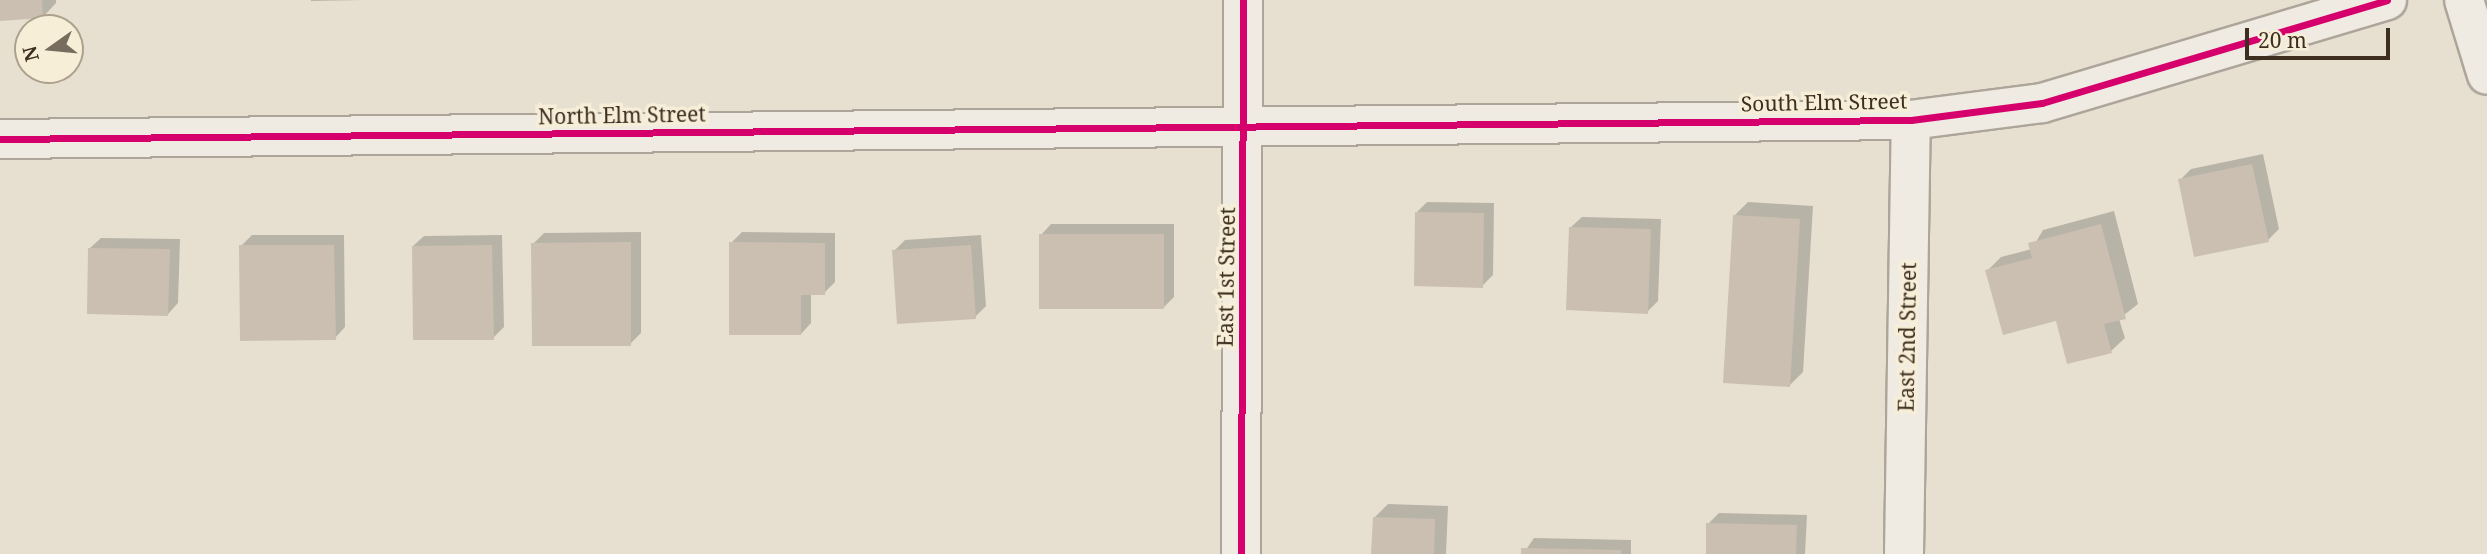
<!DOCTYPE html>
<style>
body{margin:0}
#map{position:relative;width:2487px;height:554px;overflow:hidden;background:#e7e0d1;font-family:"Noto Serif",serif}
div>[style]{position:absolute}
.shadow>*{inset:0;background:#0003}
.building>*{inset:0;background:#cbbfb2}
.roads{filter:drop-shadow(2px 0 #ada599) drop-shadow(-2px 0 #ada599) drop-shadow(0 2px #ada599) drop-shadow(0 -2px #ada599)}
.minor>*{height:38px;margin:-19px;padding:0 19px;transform-origin:19px;border-radius:19px;background:#efebe3}
.cycleway>*{height:7px;margin:-3.5px;padding:0 3.5px;transform-origin:3.5px;border-radius:3.5px;background:#d6006c}
span{translate:-50% -50%;white-space:nowrap;text-align:center;line-height:1.15;-webkit-text-stroke:7px #f7eed8;paint-order:stroke}
.street-label{font-size:21px;color:#3d2e20}
.north{position:absolute;left:14px;top:14px;width:70px;height:70px;box-sizing:border-box;background:#f7eed8;border:2px solid #ada18e;border-radius:50%;rotate:255deg;font-size:19px;font-weight:700;line-height:28px;text-align:center;color:#3d2e20}
.north::after{content:'';display:block;margin:auto;width:24px;height:32px;background:#786c5e;clip-path:polygon(50% 0,100% 100%,50% 72%,0 100%)}
.scale{position:absolute;left:2245px;top:28px;width:145px;height:32px;box-sizing:border-box;border:4px solid #3d2e20;border-top:0;padding-left:9px;font-size:21px;line-height:24px;white-space:nowrap;color:#3d2e20;-webkit-text-stroke:5px #f7eed8;paint-order:stroke}
</style>
<div id="map">
<div class="shadow">
<i style="clip-path:polygon(0 0,56px 0,56px 3px,43px 17px,0 19px)"></i>
<i style="clip-path:polygon(311px 0,363px 0,311px 1px)"></i>
<i style="clip-path:polygon(2263px 154px,2279px 229px,2268px 240px,2180px 180px,2191px 169px)"></i>
<i style="clip-path:polygon(1427px 202px,1494px 203px,1493px 275px,1482px 286px,1416px 213px)"></i>
<i style="clip-path:polygon(1748px 202px,1813px 206px,1803px 372px,1790px 385px,1734px 216px)"></i>
<i style="clip-path:polygon(2114px 211px,2138px 304px,2119px 319px,2125px 338px,2111px 351px,1987px 271px,2001px 257px,2032px 249px,2043px 230px)"></i>
<i style="clip-path:polygon(1582px 217px,1661px 219px,1658px 301px,1647px 312px,1571px 227px)"></i>
<i style="clip-path:polygon(1051px 224px,1174px 224px,1174px 297px,1163px 308px,1041px 235px)"></i>
<i style="clip-path:polygon(641px 232px,641px 333px,630px 344px,533px 244px,544px 233px)"></i>
<i style="clip-path:polygon(742px 232px,835px 233px,835px 282px,824px 293px,811px 293px,811px 323px,801px 334px,731px 243px)"></i>
<i style="clip-path:polygon(252px 235px,344px 235px,345px 327px,335px 338px,241px 246px)"></i>
<i style="clip-path:polygon(502px 235px,504px 327px,493px 338px,413px 246px,424px 236px)"></i>
<i style="clip-path:polygon(981px 235px,986px 306px,975px 317px,894px 251px,905px 240px)"></i>
<i style="clip-path:polygon(101px 238px,180px 239px,178px 303px,168px 314px,90px 248px)"></i>
<i style="clip-path:polygon(1388px 504px,1448px 506px,1446px 554px,1373px 554px,1374px 518px)"></i>
<i style="clip-path:polygon(1719px 513px,1807px 515px,1805px 554px,1707px 554px,1708px 524px)"></i>
<i style="clip-path:polygon(1534px 538px,1631px 540px,1631px 554px,1523px 554px)"></i>
</div>
<div class="building">
<i style="clip-path:polygon(0 0,42px 0,43px 18px,0 21px)"></i>
<i style="clip-path:polygon(2252px 164px,2269px 242px,2194px 257px,2178px 179px)"></i>
<i style="clip-path:polygon(1415px 212px,1484px 213px,1483px 288px,1414px 286px)"></i>
<i style="clip-path:polygon(1733px 215px,1800px 219px,1790px 387px,1723px 383px)"></i>
<i style="clip-path:polygon(2101px 224px,2126px 319px,2104px 324px,2112px 353px,2067px 364px,2056px 321px,2003px 335px,1985px 270px,2032px 258px,2028px 243px)"></i>
<i style="clip-path:polygon(1569px 227px,1651px 229px,1648px 314px,1566px 310px)"></i>
<i style="clip-path:polygon(1039px 234px,1164px 234px,1164px 309px,1039px 309px)"></i>
<i style="clip-path:polygon(631px 242px,631px 346px,532px 346px,531px 243px)"></i>
<i style="clip-path:polygon(729px 242px,825px 243px,825px 295px,801px 295px,801px 335px,729px 335px)"></i>
<i style="clip-path:polygon(239px 245px,334px 245px,336px 340px,240px 341px)"></i>
<i style="clip-path:polygon(492px 245px,494px 340px,413px 340px,412px 246px)"></i>
<i style="clip-path:polygon(971px 245px,976px 319px,897px 324px,892px 250px)"></i>
<i style="clip-path:polygon(88px 248px,170px 249px,168px 316px,87px 314px)"></i>
<i style="clip-path:polygon(1373px 517px,1435px 519px,1434px 554px,1371px 554px)"></i>
<i style="clip-path:polygon(1706px 523px,1797px 525px,1796px 554px,1706px 554px)"></i>
<i style="clip-path:polygon(1521px 548px,1621px 550px,1621px 554px,1521px 554px)"></i>
</div>
<div class="roads">
<div class="minor">
<i style="left:2464px;top:0;width:78px;rotate:73deg"></i>
<i style="left:0;top:139px;width:1911px;rotate:-0.57deg"></i>
<i style="left:1911px;top:120px;width:132px;rotate:-7.4deg"></i>
<i style="left:2042px;top:103px;width:360px;rotate:-16.6deg"></i>
<i style="left:1241px;top:554px;width:554px;rotate:-89.79deg"></i>
<i style="left:1904px;top:554px;width:434px;rotate:-89.1deg"></i>
</div>
</div>
<div class="cycleway">
<i style="left:0;top:139px;width:1911px;rotate:-0.57deg"></i>
<i style="left:1911px;top:120px;width:132px;rotate:-7.4deg"></i>
<i style="left:2042px;top:103px;width:360px;rotate:-16.6deg"></i>
<i style="left:1241px;top:554px;width:554px;rotate:-89.79deg"></i>
</div>
<div class="street-label">
<span style="left:1824px;top:102px;rotate:-1deg">South Elm Street</span>
<span style="left:622px;top:115px;rotate:-1deg">North Elm Street</span>
<span style="left:1226px;top:277px;rotate:-89deg">East 1st Street</span>
<span style="left:1907px;top:337px;rotate:-89deg">East 2nd Street</span>
</div>
<div class="north">N</div>
<div class="scale">20 m</div>
</div>
